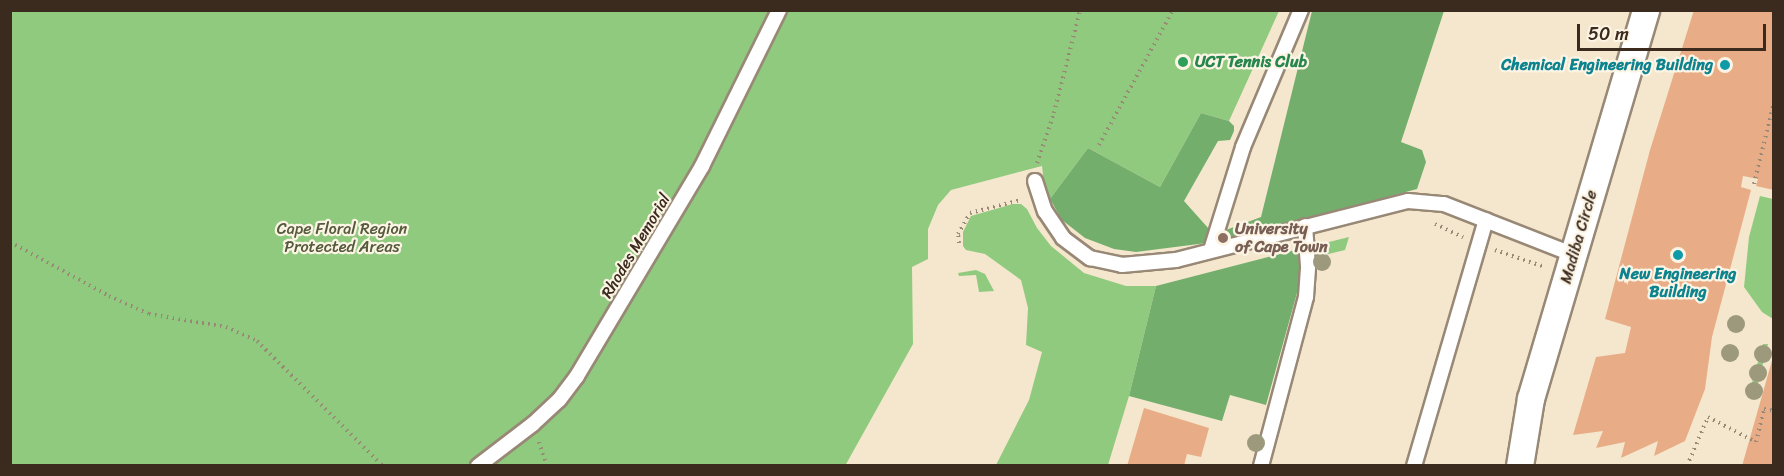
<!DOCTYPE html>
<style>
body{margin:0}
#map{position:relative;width:1784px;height:476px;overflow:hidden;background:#f5e7cd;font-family:Sriracha,sans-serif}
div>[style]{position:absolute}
.green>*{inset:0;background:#90ca7e}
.forest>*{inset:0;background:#74ae6d}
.building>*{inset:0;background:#e8ad86}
.path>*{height:4px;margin-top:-2px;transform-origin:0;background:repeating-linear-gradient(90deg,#988876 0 1.5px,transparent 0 6px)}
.roads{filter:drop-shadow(2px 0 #988876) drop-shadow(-2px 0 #988876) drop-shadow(0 2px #988876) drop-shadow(0 -2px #988876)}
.lane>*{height:14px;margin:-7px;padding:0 7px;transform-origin:7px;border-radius:7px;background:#fff}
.street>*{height:26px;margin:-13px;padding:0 13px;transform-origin:13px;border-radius:13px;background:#fff}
.trees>*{width:18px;height:18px;margin:-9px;border-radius:50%;background:#9c997d}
.dots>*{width:16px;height:16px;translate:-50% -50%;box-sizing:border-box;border:3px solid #fcf5e5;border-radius:50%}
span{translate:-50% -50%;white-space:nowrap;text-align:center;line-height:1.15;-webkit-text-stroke:4.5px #fcf5e5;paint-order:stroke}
.leisure-label{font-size:16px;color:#27864d;font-weight:700}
.left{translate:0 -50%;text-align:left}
.culture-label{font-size:16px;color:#0d838f;font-weight:700}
.right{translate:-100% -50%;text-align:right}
.park-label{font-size:16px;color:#545a3b}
.education-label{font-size:16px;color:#785e54;font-weight:700}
.street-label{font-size:16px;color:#3b2a1e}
.frame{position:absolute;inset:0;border:12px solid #3b2a1e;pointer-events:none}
.scale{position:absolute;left:1577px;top:24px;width:189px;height:27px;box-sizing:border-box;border:3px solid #3b2a1e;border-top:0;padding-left:8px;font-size:18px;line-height:21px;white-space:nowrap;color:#3b2a1e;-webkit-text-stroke:4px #fcf5e5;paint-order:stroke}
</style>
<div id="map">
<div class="green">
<i style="clip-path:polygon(10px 11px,1279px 11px,1229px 121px,1201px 113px,1160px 187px,1088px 148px,1050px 199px,1044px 183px,1042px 166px,951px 190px,938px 205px,928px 229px,928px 259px,912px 267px,913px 344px,845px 466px,11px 465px)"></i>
<i style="clip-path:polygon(1760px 196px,1773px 199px,1773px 319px,1762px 312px,1744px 287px,1749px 237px)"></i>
<i style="clip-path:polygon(1013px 204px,1021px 204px,1027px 209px,1037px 228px,1051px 246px,1084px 273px,1126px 286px,1156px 286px,1129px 396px,1108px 465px,996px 465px,1029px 400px,1042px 352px,1026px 345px,1028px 308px,1021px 280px,985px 254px,966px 250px,963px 246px,963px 232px,971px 216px)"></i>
<i style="clip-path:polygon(1349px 237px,1345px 250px,1312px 258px,1313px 246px)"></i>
<i style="clip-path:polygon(976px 270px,985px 274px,994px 291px,979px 292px,976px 275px,959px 276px,958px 273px)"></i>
<i style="clip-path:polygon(1763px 344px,1768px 344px,1754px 399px,1749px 393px)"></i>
</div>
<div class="forest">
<i style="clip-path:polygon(1312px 11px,1444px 11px,1401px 142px,1422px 150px,1426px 162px,1417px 189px,1222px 241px,1136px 252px,1114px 249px,1085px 238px,1062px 220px,1050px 199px,1088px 148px,1160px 187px,1201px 113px,1229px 121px,1234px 126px,1234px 131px,1230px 140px,1218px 141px,1184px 201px,1209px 229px,1226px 230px,1261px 217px)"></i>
<i style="clip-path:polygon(1299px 249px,1302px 260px,1297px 293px,1266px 405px,1230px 395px,1222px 421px,1129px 396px,1156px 286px)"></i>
</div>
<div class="building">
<i style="clip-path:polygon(1694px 10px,1774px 10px,1774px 190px,1756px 186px,1758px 179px,1743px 176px,1741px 187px,1751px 190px,1712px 337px,1705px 389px,1685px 441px,1654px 456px,1658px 441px,1621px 458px,1625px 442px,1596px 448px,1603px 431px,1573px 435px,1596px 357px,1625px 353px,1631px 327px,1605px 319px,1650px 150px)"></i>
<i style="clip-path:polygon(1773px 357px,1774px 466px,1742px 466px)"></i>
<i style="clip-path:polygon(1144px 408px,1209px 428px,1201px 457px,1187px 454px,1184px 466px,1127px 466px)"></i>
</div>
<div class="path">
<i style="left:1099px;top:145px;width:154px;rotate:-61.3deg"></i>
<i style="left:1037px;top:163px;width:53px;rotate:-71.2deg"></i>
<i style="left:1054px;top:113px;width:106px;rotate:-75.8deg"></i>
<i style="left:1754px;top:184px;width:84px;rotate:-76.3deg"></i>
<i style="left:1435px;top:224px;width:31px;rotate:25deg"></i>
<i style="left:10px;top:242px;width:113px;rotate:28.6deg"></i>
<i style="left:109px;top:296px;width:44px;rotate:24.2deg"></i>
<i style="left:149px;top:314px;width:78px;rotate:9.6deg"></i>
<i style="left:226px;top:327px;width:34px;rotate:24deg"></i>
<i style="left:257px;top:341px;width:177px;rotate:44.8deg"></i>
<i style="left:959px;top:243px;width:9px;rotate:-96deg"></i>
<i style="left:958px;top:234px;width:24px;rotate:-60deg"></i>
<i style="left:970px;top:213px;width:53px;rotate:-14.3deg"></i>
<i style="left:1495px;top:250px;width:53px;rotate:18.8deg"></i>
<i style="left:539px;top:442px;width:25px;rotate:72deg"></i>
<i style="left:1687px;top:466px;width:53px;rotate:-66.8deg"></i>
<i style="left:1708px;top:417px;width:54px;rotate:27.5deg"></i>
<i style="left:1756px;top:442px;width:34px;rotate:-76deg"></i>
<i style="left:1764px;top:409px;width:10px;rotate:11deg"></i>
</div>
<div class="roads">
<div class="lane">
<i style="left:1035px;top:181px;width:32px;rotate:72deg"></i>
<i style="left:1045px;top:211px;width:32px;rotate:56deg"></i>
<i style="left:1063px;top:238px;width:34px;rotate:37deg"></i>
<i style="left:1090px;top:258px;width:33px;rotate:12deg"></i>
<i style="left:1122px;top:265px;width:54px;rotate:-5.3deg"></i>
<i style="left:1176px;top:260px;width:239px;rotate:-14.3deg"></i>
<i style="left:1408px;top:201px;width:36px;rotate:5deg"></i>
<i style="left:1444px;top:204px;width:140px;rotate:21.4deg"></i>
<i style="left:1211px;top:250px;width:108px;rotate:-72.7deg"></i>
<i style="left:1243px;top:147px;width:149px;rotate:-67.1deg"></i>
<i style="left:478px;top:466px;width:69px;rotate:-37.4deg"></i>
<i style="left:533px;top:424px;width:35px;rotate:-43deg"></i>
<i style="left:559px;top:400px;width:30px;rotate:-53deg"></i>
<i style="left:577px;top:376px;width:244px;rotate:-59.2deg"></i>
<i style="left:702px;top:166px;width:174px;rotate:-63.7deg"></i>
<i style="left:1261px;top:466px;width:175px;rotate:-75.1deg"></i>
<i style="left:1306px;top:297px;width:31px;rotate:-86deg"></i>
<i style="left:1308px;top:266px;width:40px;rotate:-94.3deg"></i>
<i style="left:1414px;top:466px;width:256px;rotate:-73.7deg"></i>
</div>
<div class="street">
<i style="left:1520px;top:466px;width:68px;rotate:-80.7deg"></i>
<i style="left:1531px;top:399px;width:406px;rotate:-73.5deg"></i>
</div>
</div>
<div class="trees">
<i style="left:1322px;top:262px"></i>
<i style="left:1736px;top:324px"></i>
<i style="left:1730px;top:353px"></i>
<i style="left:1763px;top:354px"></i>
<i style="left:1758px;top:373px"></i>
<i style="left:1754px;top:391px"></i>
<i style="left:1256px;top:443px"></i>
</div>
<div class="dots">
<i style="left:1183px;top:62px;background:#2e9e5b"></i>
<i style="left:1725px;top:65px;background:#0f9aa8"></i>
<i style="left:1223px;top:238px;background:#8d6e63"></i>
<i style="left:1678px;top:255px;background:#0f9aa8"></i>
</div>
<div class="leisure-label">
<span class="left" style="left:1195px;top:62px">UCT Tennis Club</span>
</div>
<div class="culture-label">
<span class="right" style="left:1713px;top:65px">Chemical Engineering Building</span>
<span style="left:1678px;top:283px">New Engineering<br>Building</span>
</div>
<div class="park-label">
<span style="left:342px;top:238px">Cape Floral Region<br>Protected Areas</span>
</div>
<div class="education-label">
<span class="left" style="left:1235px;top:238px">University<br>of Cape Town</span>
</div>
<div class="street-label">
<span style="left:1579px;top:237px;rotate:-74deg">Madiba Circle</span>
<span style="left:636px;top:246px;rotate:-59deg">Rhodes Memorial</span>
</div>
<div class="frame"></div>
<div class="scale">50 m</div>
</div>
